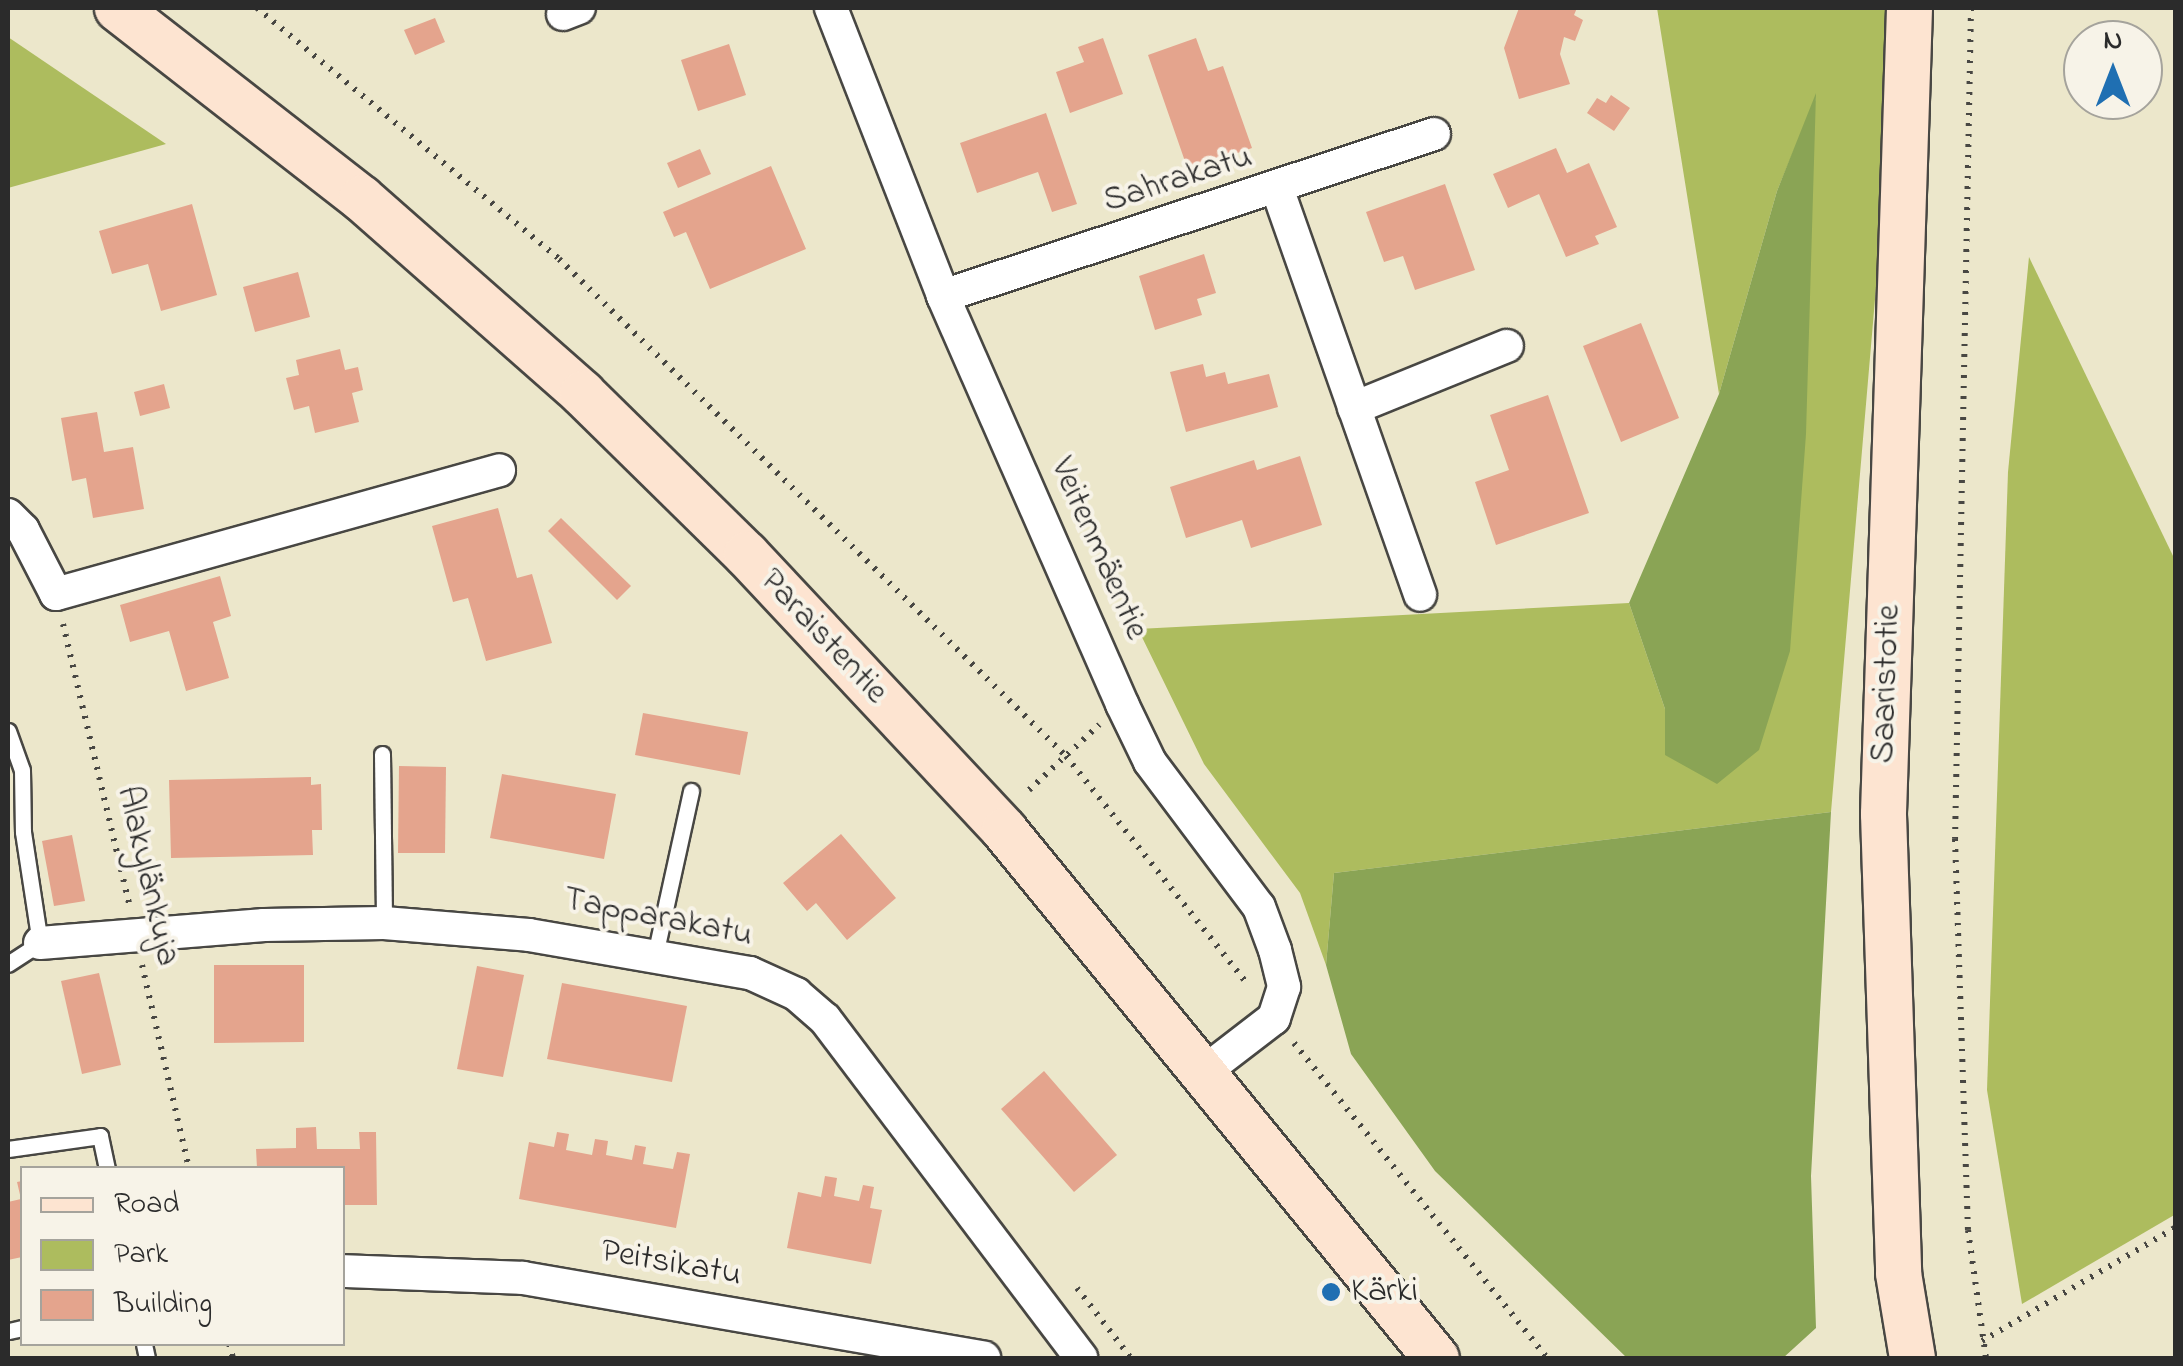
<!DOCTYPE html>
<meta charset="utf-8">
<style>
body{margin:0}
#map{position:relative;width:2183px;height:1366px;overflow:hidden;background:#ece7cb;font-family:"Indie Flower",sans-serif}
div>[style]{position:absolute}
.green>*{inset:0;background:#adbc5e}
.forest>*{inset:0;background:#8aa455}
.building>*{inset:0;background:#e4a48d}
.path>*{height:6px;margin-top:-3px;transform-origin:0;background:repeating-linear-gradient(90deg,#484743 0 2.5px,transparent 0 10.5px)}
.roads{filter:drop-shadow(2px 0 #484743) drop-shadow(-2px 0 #484743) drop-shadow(0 2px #484743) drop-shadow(0 -2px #484743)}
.lane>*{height:15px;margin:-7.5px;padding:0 7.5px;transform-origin:7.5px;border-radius:7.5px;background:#fff}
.street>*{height:32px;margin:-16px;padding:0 16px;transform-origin:16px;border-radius:16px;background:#fff}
.secondary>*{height:45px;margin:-22.5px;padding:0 22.5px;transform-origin:22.5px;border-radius:22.5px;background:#fde4d1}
.dots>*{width:28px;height:28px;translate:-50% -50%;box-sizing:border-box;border:5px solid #f7f3e8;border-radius:50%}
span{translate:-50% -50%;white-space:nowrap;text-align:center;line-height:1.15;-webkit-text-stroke:8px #f7f3e8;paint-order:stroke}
.street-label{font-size:35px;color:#2b2b2b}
.poi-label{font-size:35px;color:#2b2b2b}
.left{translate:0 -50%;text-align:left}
.frame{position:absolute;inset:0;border:10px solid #2b2b2b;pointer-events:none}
.legend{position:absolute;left:20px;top:1166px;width:325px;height:180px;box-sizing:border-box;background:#f7f3e8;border:2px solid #a5a39c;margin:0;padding:12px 18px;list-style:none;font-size:30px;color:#2b2b2b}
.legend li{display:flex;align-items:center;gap:20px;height:50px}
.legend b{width:50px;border:2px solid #a5a39c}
.north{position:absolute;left:2063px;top:20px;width:100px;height:100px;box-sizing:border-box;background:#f7f3e8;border:2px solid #a5a39c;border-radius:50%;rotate:0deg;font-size:28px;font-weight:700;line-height:40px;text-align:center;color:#2b2b2b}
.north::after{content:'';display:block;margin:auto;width:35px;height:45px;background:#1f6fb2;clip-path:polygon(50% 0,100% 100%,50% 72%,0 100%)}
</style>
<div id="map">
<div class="green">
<i style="clip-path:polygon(1657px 8px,1900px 8px,1831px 812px,1334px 873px,1326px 965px,1300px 893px,1204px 764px,1138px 629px,1629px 603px,1665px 709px,1665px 755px,1816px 97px,1777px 191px,1719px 394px)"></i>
<i style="clip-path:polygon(8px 37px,166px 144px,8px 188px)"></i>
<i style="clip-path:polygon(2029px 257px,2175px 560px,2176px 1214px,2022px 1304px,1987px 1090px,2008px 472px)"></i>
</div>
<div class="forest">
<i style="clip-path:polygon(1816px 93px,1806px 434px,1790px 651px,1759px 750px,1717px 784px,1665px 755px,1665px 709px,1629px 603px,1719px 394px,1777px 191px)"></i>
<i style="clip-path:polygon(1831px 812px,1811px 1176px,1816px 1328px,1783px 1358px,1627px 1358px,1435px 1171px,1351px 1054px,1326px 965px,1334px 873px)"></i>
</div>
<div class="building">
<i style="clip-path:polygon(1519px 8px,1577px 8px,1574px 15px,1583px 20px,1575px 41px,1564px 37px,1560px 54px,1570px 84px,1519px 99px,1504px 48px)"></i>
<i style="clip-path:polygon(435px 18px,445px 42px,415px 55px,404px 30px)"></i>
<i style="clip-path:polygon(1103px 38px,1123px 94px,1070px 113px,1056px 72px,1084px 62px,1078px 47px)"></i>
<i style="clip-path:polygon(1196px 38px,1208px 71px,1223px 66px,1252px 148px,1188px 170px,1148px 55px)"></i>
<i style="clip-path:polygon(729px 44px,746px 95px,698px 111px,681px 60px)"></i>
<i style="clip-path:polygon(1611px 95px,1630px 108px,1614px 131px,1587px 113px,1597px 98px,1606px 103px)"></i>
<i style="clip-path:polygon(1046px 113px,1077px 204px,1052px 212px,1038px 172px,977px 193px,960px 143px)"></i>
<i style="clip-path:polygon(1556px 148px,1567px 173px,1589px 163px,1617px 227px,1595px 236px,1599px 244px,1566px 257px,1539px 194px,1508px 208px,1493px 174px)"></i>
<i style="clip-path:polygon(700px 149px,711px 174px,678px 188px,667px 163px)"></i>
<i style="clip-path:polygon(771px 166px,806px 249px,710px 289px,686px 232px,674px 237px,663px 212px)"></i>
<i style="clip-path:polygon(1445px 184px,1475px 270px,1415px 290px,1403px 256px,1384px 262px,1366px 212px)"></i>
<i style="clip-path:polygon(192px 204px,217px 295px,161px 311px,148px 264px,112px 274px,99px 231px)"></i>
<i style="clip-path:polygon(1204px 254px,1216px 293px,1197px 299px,1202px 315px,1155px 330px,1139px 276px)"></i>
<i style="clip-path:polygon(298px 272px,310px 317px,255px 332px,243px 287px)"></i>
<i style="clip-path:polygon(1641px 323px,1679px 418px,1621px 442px,1583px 346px)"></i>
<i style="clip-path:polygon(340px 349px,345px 370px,358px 367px,363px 390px,352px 393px,359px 422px,315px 433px,309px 406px,294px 410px,286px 378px,299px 375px,296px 360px)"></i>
<i style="clip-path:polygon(1203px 364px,1206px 377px,1225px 372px,1228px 384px,1269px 374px,1278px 407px,1186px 432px,1170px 372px)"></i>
<i style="clip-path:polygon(164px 384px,170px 408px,140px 416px,134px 392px)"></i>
<i style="clip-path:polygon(1548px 395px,1589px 513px,1496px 545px,1475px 482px,1509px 470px,1490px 415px)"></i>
<i style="clip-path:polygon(97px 412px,104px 452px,133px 447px,144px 509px,93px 518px,86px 478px,72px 481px,61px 418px)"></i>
<i style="clip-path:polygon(1300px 456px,1322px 525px,1251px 548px,1242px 520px,1186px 538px,1170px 487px,1254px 460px,1257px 470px)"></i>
<i style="clip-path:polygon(498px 508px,517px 578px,532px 574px,552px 643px,486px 661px,468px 598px,453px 602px,432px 526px)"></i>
<i style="clip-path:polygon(561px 518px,631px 586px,617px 600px,548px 531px)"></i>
<i style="clip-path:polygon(220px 576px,231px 616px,213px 622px,229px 678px,186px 691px,169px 631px,130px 642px,120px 605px)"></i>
<i style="clip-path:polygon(643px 713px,748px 732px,740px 775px,635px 755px)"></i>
<i style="clip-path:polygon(399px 766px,446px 767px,445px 853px,398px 853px)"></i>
<i style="clip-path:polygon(502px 774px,616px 794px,604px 859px,490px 838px)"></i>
<i style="clip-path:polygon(311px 777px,311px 785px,321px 784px,322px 830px,312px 830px,313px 855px,171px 858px,169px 780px)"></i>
<i style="clip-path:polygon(841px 834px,896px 898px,847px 940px,816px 903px,807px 911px,783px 883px)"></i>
<i style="clip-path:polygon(72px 835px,85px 901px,54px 906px,42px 841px)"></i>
<i style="clip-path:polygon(214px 965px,304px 965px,304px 1042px,214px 1043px)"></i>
<i style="clip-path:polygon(477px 966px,524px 975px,503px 1077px,457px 1069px)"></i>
<i style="clip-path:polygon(99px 973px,121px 1065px,82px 1074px,61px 981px)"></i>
<i style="clip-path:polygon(562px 983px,687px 1006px,672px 1082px,547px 1059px)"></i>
<i style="clip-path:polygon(1044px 1071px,1117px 1155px,1074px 1192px,1001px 1109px)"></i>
<i style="clip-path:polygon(316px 1127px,317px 1149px,360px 1149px,359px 1132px,376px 1132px,377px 1205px,342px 1205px,342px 1168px,257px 1168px,256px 1149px,296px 1148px,296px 1128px)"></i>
<i style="clip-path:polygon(557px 1132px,569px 1134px,566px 1150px,592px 1155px,595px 1139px,608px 1141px,606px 1155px,632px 1160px,635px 1145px,646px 1147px,643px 1164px,673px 1169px,677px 1152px,690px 1154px,676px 1228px,519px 1199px,529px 1142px,554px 1147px)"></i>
<i style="clip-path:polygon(825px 1176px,837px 1178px,834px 1196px,859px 1201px,863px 1185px,874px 1187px,870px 1208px,882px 1210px,871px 1264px,787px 1248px,798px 1192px,821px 1197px)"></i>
<i style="clip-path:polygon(22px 1181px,22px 1257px,8px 1260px,8px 1202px,21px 1199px,17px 1182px)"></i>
</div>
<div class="path">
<i style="left:257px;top:8px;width:393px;rotate:39.7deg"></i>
<i style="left:559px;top:259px;width:710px;rotate:44.43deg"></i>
<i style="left:1066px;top:756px;width:289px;rotate:51.5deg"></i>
<i style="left:1971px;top:8px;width:831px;rotate:91.1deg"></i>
<i style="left:1955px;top:839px;width:391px;rotate:88.1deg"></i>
<i style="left:1968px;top:1230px;width:129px;rotate:82deg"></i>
<i style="left:63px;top:624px;width:288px;rotate:76.7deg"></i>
<i style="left:1029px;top:790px;width:96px;rotate:-42.9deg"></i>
<i style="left:142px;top:965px;width:208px;rotate:77deg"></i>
<i style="left:1294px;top:1043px;width:404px;rotate:51.2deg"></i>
<i style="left:1077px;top:1288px;width:88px;rotate:52.4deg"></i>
<i style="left:1982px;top:1341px;width:225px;rotate:-30.4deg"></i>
<i style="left:229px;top:1344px;width:15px;rotate:74deg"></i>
</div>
<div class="roads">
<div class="lane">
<i style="left:8px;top:731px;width:41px;rotate:70.3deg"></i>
<i style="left:22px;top:770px;width:62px;rotate:89.1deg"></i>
<i style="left:23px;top:832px;width:112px;rotate:81.3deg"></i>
<i style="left:40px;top:943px;width:38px;rotate:147deg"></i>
<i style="left:382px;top:754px;width:169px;rotate:89.3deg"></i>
<i style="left:655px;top:955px;width:168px;rotate:-77.6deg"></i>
<i style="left:8px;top:1149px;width:93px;rotate:-8deg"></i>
<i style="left:100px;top:1136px;width:33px;rotate:78deg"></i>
<i style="left:9px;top:1331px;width:13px;rotate:-13deg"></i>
<i style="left:144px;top:1344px;width:14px;rotate:78deg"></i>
</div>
<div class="street">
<i style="left:831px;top:8px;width:309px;rotate:68.7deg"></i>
<i style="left:943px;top:296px;width:446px;rotate:66.3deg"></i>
<i style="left:1122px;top:704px;width:64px;rotate:64.2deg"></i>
<i style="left:1150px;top:762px;width:181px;rotate:53.1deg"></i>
<i style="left:1259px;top:907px;width:46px;rotate:69.6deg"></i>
<i style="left:1275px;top:950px;width:38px;rotate:76deg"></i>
<i style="left:1284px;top:987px;width:33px;rotate:108deg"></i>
<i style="left:1274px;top:1018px;width:88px;rotate:142.4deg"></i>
<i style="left:563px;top:14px;width:17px;rotate:-21deg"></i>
<i style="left:1278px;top:191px;width:428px;rotate:70.6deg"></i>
<i style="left:943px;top:296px;width:517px;rotate:-18.26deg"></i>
<i style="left:1354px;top:408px;width:165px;rotate:-22.1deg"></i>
<i style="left:8px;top:515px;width:21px;rotate:45deg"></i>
<i style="left:23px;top:530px;width:72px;rotate:62.7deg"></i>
<i style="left:56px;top:594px;width:460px;rotate:-15.6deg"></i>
<i style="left:40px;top:943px;width:225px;rotate:-4.6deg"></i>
<i style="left:264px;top:925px;width:120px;rotate:-1deg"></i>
<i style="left:384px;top:923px;width:145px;rotate:4.7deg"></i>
<i style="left:529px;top:935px;width:224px;rotate:9.8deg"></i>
<i style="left:750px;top:973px;width:51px;rotate:24.5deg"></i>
<i style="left:796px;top:994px;width:38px;rotate:41deg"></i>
<i style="left:825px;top:1019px;width:425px;rotate:52.9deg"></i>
<i style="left:342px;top:1271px;width:181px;rotate:2.2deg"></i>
<i style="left:523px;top:1278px;width:468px;rotate:9.8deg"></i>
</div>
<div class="secondary">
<i style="left:117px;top:8px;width:309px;rotate:37.9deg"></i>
<i style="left:361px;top:198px;width:295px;rotate:41.4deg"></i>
<i style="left:582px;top:393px;width:230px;rotate:44.5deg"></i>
<i style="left:746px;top:554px;width:378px;rotate:46.9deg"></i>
<i style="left:1004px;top:830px;width:682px;rotate:50.71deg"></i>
<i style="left:1909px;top:8px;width:806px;rotate:91.85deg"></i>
<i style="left:1883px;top:814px;width:459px;rotate:88.1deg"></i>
<i style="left:1898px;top:1273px;width:86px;rotate:80.6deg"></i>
</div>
</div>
<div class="dots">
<i style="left:1331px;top:1292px;background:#1f6fb2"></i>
</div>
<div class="street-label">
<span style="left:1178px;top:180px;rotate:-18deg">Sahrakatu</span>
<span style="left:1098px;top:549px;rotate:66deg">Veitenmäentie</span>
<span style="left:823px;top:637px;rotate:47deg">Paraistentie</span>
<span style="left:1887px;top:684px;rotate:-88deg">Saaristotie</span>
<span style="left:147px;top:876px;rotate:77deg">Alakylänkuja</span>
<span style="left:658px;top:918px;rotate:11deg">Tapparakatu</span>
<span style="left:671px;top:1264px;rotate:10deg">Peitsikatu</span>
</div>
<div class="poi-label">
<span class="left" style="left:1351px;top:1292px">Kärki</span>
</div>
<div class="frame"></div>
<ul class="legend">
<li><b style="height:12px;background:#fde4d1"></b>Road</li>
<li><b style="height:28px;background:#adbc5e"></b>Park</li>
<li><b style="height:28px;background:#e4a48d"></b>Building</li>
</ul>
<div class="north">N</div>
</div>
